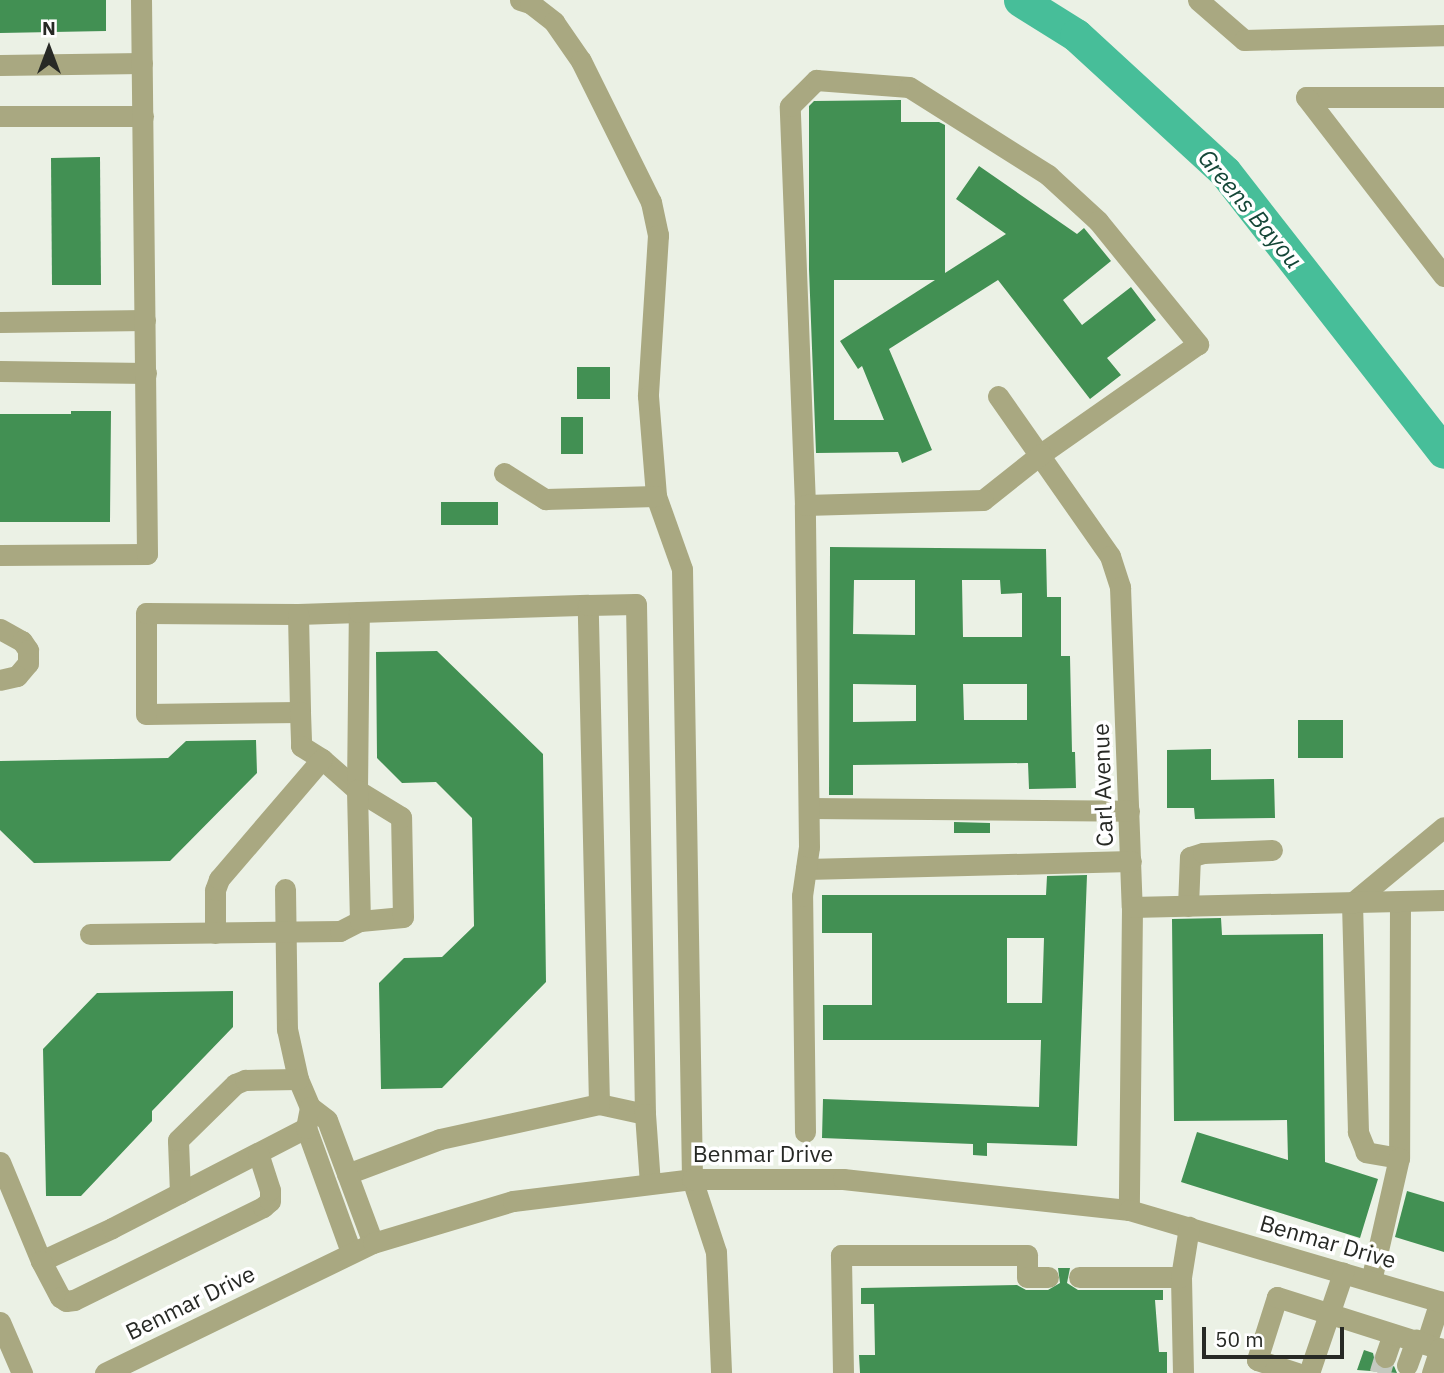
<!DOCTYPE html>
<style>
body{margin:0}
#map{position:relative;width:1444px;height:1373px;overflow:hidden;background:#ebf1e5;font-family:"IBM Plex Sans",sans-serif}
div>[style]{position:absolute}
.river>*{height:33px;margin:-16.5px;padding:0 16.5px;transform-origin:16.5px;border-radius:16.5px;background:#47be99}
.building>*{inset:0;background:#429053}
.minor-tunnel>*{height:21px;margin-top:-10.5px;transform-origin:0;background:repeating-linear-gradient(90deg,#c4c9bf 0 21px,transparent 0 31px)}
.minor>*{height:21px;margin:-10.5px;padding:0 10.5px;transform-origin:10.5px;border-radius:10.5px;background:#a9a881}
span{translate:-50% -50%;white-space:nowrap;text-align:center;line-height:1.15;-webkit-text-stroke:7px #fff;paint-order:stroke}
.street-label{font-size:23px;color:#272925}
.water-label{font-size:24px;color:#144637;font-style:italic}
.north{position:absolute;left:14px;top:14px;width:70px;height:70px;-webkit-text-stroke:5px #fff;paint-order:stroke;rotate:0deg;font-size:19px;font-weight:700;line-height:28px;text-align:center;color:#272925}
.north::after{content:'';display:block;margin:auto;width:24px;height:32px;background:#272925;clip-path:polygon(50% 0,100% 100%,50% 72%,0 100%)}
.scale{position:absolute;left:1202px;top:1327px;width:142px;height:32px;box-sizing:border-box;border:4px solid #272925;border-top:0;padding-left:9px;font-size:21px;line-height:24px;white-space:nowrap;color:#272925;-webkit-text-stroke:5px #fff;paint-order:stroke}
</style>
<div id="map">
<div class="river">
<i style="left:1020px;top:0;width:66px;rotate:32deg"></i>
<i style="left:1076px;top:35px;width:202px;rotate:42.6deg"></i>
<i style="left:1225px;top:172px;width:355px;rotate:52deg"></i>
</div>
<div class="building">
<i style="clip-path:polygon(0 0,106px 0,106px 31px,0 33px)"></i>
<i style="clip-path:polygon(evenodd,901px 100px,901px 122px,939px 122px,945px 125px,945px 273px,1006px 234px,956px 199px,979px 166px,1077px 234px,1084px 228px,1111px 261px,1063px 300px,1082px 325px,1131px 287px,1156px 320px,1107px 358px,1121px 375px,1090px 399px,998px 280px,889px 349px,932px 450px,902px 463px,898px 452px,816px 453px,809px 269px,809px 106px,814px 101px,901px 100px,834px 280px,935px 280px,840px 341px,858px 369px,862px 366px,884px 420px,834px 420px,834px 280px)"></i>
<i style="clip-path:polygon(100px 157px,101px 285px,52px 285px,51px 158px)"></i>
<i style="clip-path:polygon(577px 367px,610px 367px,610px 399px,577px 399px)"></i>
<i style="clip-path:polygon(71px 411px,111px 411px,110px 522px,0 522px,0 414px,71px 414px)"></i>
<i style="clip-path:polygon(561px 417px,583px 417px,583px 454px,561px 454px)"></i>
<i style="clip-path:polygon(441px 502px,498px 502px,498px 525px,441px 525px)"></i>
<i style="clip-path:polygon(evenodd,830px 547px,1046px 549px,1047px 597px,1061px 597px,1061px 656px,1070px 656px,1072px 752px,1075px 752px,1076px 788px,1029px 789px,1028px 763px,853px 765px,853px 795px,829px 795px,830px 547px,854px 580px,915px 580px,915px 635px,853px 634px,854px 580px,830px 547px,962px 580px,1000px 580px,1001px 594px,1022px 593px,1022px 637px,963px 637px,962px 580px,830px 547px,853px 684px,916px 685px,916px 721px,853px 722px,853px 684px,830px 547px,963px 684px,1027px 684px,1027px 720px,964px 720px,963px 684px)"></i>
<i style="clip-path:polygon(437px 651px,543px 754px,546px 982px,442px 1088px,381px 1089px,379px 983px,404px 958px,442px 957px,474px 926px,472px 818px,436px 782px,402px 783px,377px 758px,376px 652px)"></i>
<i style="clip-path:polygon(1298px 720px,1343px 720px,1343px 758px,1298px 758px)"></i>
<i style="clip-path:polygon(256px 740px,257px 773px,170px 861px,34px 863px,0 830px,0 761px,168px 758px,186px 741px)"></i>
<i style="clip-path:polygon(1211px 749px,1211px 780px,1274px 779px,1275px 818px,1195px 819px,1194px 808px,1167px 808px,1167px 750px)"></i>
<i style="clip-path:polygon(954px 822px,990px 823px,990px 833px,954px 833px)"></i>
<i style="clip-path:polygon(evenodd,1087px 875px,1077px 1146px,987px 1143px,987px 1156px,973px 1155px,973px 1144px,822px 1138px,823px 1099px,1039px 1107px,1041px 1040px,823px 1040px,823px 1005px,872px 1005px,872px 933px,822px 933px,822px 895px,1046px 895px,1047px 876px,1087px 875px,1007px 938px,1044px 938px,1042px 1003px,1007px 1003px,1007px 938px)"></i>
<i style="clip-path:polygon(1221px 918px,1222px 935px,1323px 934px,1325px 1162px,1378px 1179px,1360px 1238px,1181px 1182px,1197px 1132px,1288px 1160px,1287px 1120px,1174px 1121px,1172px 919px)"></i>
<i style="clip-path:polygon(233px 991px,233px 1027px,152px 1111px,152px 1121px,81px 1196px,46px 1196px,43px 1049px,97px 993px)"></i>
<i style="clip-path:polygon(1407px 1191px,1444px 1202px,1444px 1252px,1395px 1237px)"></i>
<i style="clip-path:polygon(1058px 1268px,1070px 1268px,1067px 1283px,1078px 1290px,1163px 1290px,1163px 1300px,1155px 1300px,1159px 1352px,1167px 1352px,1167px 1373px,860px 1373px,859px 1355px,875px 1355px,874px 1304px,861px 1304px,861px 1288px,1017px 1285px,1026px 1290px,1048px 1290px,1060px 1283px)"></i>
<i style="clip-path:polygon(1364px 1350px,1373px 1353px,1376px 1366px,1387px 1370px,1394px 1366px,1397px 1373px,1357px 1370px)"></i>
</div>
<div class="minor-tunnel">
<i style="left:1380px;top:1373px;width:17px;rotate:-73deg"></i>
</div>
<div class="minor">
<i style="left:520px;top:0;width:10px;rotate:17deg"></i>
<i style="left:530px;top:3px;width:31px;rotate:38deg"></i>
<i style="left:554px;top:22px;width:47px;rotate:55.3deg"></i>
<i style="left:581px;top:61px;width:157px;rotate:63.6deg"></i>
<i style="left:651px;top:202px;width:34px;rotate:78deg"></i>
<i style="left:658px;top:235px;width:161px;rotate:93.6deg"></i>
<i style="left:648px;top:396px;width:100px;rotate:85.4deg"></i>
<i style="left:656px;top:496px;width:77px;rotate:70.4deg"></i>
<i style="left:682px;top:569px;width:610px;rotate:89.06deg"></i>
<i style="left:692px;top:1179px;width:77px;rotate:71.8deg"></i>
<i style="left:716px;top:1252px;width:121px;rotate:87.6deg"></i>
<i style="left:1198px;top:0;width:61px;rotate:41deg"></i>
<i style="left:1244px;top:40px;width:200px;rotate:-1.4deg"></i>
<i style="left:0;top:65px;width:142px;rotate:-0.8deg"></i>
<i style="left:1444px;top:97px;width:138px;rotate:180deg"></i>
<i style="left:1306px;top:97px;width:226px;rotate:52.4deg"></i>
<i style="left:0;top:116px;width:143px"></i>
<i style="left:0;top:322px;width:145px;rotate:-0.8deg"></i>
<i style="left:0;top:371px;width:146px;rotate:0.8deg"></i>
<i style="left:998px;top:396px;width:195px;rotate:55deg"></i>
<i style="left:1110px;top:556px;width:33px;rotate:72deg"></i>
<i style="left:1120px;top:587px;width:320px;rotate:87.9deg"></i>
<i style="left:1132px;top:907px;width:303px;rotate:90.6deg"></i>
<i style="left:504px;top:473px;width:49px;rotate:32.4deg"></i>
<i style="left:545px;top:499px;width:111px;rotate:-1.5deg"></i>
<i style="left:0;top:555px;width:147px;rotate:-0.4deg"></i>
<i style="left:147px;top:554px;width:554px;rotate:-90.62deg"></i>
<i style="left:298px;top:614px;width:61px;rotate:-1.9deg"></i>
<i style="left:0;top:629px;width:25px;rotate:29deg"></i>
<i style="left:22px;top:641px;width:11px;rotate:56deg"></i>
<i style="left:28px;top:650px;width:13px;rotate:90deg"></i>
<i style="left:28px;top:663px;width:17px;rotate:130deg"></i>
<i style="left:17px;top:676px;width:17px;rotate:167deg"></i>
<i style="left:300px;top:712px;width:154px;rotate:179.3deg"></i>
<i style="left:146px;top:714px;width:101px;rotate:-90deg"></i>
<i style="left:146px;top:613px;width:152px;rotate:0.4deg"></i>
<i style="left:298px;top:614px;width:98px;rotate:88.8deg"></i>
<i style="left:300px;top:712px;width:34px;rotate:88deg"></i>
<i style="left:301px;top:746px;width:25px;rotate:32deg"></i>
<i style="left:322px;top:759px;width:47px;rotate:41.5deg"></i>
<i style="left:357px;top:790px;width:178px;rotate:-89.4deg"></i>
<i style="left:359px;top:612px;width:229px;rotate:-1.8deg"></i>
<i style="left:809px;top:808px;width:320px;rotate:0.5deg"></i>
<i style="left:806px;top:869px;width:325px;rotate:-1.4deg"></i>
<i style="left:285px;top:889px;width:140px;rotate:89.2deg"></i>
<i style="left:287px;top:1029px;width:51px;rotate:77.6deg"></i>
<i style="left:298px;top:1079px;width:30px;rotate:67deg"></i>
<i style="left:1400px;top:902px;width:256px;rotate:90.2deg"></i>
<i style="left:1399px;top:1158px;width:34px;rotate:-170deg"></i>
<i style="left:1366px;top:1152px;width:22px;rotate:-112deg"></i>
<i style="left:1358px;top:1132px;width:229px;rotate:-91.5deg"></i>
<i style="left:1352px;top:903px;width:119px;rotate:-39.6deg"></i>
<i style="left:1188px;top:906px;width:49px;rotate:-87.7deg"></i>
<i style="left:1190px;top:857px;width:14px;rotate:-17deg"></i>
<i style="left:1203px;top:853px;width:69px;rotate:-2.5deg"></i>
<i style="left:1132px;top:907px;width:312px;rotate:-1.3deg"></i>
<i style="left:215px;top:933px;width:43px;rotate:-90deg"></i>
<i style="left:215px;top:890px;width:12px;rotate:-70deg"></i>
<i style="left:219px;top:879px;width:158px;rotate:-49.4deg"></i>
<i style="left:90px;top:934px;width:250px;rotate:-0.7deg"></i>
<i style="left:340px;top:931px;width:22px;rotate:-27deg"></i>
<i style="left:360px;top:921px;width:43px;rotate:-5.3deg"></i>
<i style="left:403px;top:917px;width:100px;rotate:-91.1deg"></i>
<i style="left:401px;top:817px;width:52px;rotate:-148.5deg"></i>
<i style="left:357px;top:790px;width:131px;rotate:88.7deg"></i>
<i style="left:599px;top:1104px;width:47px;rotate:12.3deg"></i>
<i style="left:805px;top:1132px;width:236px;rotate:-90.7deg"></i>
<i style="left:802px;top:896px;width:49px;rotate:-81.9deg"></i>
<i style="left:809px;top:847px;width:342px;rotate:-90.7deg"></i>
<i style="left:805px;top:505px;width:399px;rotate:-92.2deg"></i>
<i style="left:790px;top:106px;width:37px;rotate:-45deg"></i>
<i style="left:816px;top:80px;width:93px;rotate:4.3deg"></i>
<i style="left:909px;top:87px;width:165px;rotate:32.3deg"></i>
<i style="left:1048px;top:175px;width:68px;rotate:42.6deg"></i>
<i style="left:1098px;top:221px;width:159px;rotate:50.9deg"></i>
<i style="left:1198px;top:344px;width:192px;rotate:145deg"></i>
<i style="left:1041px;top:454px;width:74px;rotate:141.6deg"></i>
<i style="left:983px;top:500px;width:178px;rotate:178.4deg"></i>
<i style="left:0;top:1162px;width:107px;rotate:67.5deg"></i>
<i style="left:41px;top:1261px;width:78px;rotate:-24.9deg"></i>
<i style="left:112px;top:1228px;width:218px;rotate:-27.3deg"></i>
<i style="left:347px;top:1174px;width:99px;rotate:-20.6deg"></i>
<i style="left:440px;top:1139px;width:163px;rotate:-12.4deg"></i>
<i style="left:599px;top:1104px;width:499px;rotate:-91.3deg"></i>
<i style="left:588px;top:605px;width:48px;rotate:-1.2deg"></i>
<i style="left:636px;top:604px;width:510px;rotate:88.99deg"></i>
<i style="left:645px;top:1114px;width:69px;rotate:85.9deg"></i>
<i style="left:180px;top:1193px;width:53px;rotate:-92.2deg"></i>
<i style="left:178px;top:1140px;width:80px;rotate:-44.5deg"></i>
<i style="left:235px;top:1084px;width:11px;rotate:-22deg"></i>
<i style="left:245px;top:1080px;width:53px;rotate:-1.1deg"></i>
<i style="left:351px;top:1252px;width:132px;rotate:-109.9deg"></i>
<i style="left:306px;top:1128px;width:21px;rotate:-79deg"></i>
<i style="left:310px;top:1107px;width:21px;rotate:37deg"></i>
<i style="left:327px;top:1120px;width:131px;rotate:69.5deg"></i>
<i style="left:41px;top:1261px;width:41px;rotate:62.2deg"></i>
<i style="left:60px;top:1297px;width:7px;rotate:34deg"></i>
<i style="left:66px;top:1301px;width:8px;rotate:-7deg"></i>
<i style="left:74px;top:1300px;width:211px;rotate:-26.2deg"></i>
<i style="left:263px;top:1207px;width:9px;rotate:-41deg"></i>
<i style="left:270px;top:1201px;width:11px;rotate:-90deg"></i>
<i style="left:270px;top:1190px;width:38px;rotate:-108deg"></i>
<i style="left:1079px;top:1277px;width:102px"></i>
<i style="left:1371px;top:1281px;width:126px;rotate:-77.2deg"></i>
<i style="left:0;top:1322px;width:56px;rotate:66.7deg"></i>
<i style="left:1426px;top:1344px;width:45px;rotate:-72deg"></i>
<i style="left:1385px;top:1357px;width:24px;rotate:-71deg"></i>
<i style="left:1407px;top:1365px;width:27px;rotate:-70deg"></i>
<i style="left:105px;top:1373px;width:298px;rotate:-25.9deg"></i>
<i style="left:373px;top:1243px;width:146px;rotate:-16.7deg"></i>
<i style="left:513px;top:1201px;width:180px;rotate:-7deg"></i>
<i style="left:692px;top:1179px;width:151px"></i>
<i style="left:843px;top:1179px;width:288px;rotate:6.2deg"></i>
<i style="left:1129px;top:1210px;width:328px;rotate:16.4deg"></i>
<i style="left:843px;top:1373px;width:118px;rotate:-91deg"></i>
<i style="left:841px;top:1255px;width:186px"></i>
<i style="left:1027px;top:1255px;width:22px;rotate:90deg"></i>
<i style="left:1027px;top:1277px;width:21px"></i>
<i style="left:1183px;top:1373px;width:96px;rotate:-91.2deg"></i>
<i style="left:1181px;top:1277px;width:51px;rotate:-80.9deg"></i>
<i style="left:1297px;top:1373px;width:42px;rotate:-162deg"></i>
<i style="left:1257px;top:1360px;width:66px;rotate:-72.4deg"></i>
<i style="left:1277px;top:1297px;width:175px;rotate:17.6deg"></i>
<i style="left:1309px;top:1373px;width:106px;rotate:-71.2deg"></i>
<i style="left:1432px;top:1373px;width:26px;rotate:-72deg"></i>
</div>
<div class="street-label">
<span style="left:1102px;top:785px;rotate:-92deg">Carl Avenue</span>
<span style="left:763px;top:1153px">Benmar Drive</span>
<span style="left:1328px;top:1241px;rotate:16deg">Benmar Drive</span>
<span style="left:190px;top:1302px;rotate:-26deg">Benmar Drive</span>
</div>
<div class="water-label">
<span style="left:1250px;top:209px;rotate:50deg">Greens Bayou</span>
</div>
<div class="north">N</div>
<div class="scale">50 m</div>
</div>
